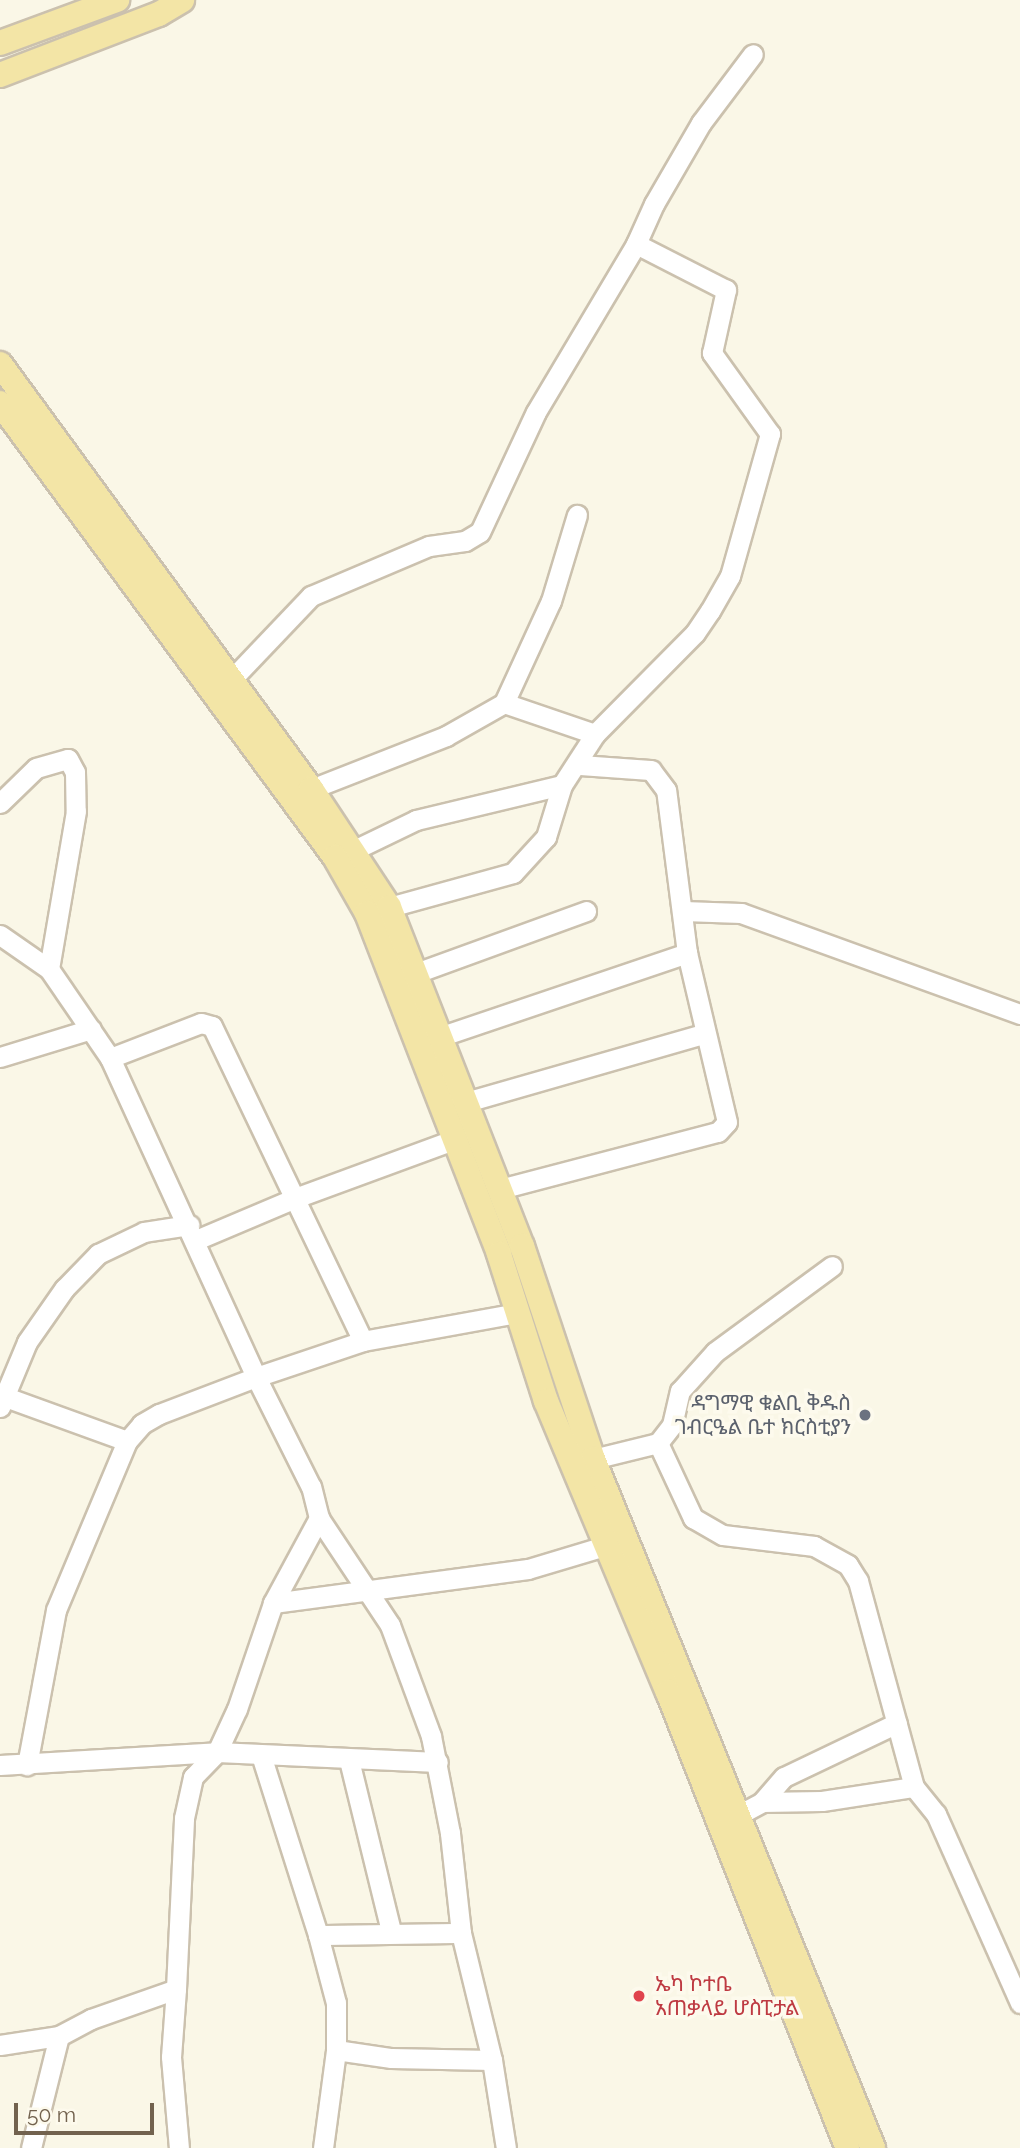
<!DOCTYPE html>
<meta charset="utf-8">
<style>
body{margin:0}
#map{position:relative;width:1020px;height:2148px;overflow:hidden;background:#faf7e7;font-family:Raleway,"Noto Sans Ethiopic",sans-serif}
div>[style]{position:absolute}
.roads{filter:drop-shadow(2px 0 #cbc1ae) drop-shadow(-2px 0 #cbc1ae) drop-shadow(0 2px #cbc1ae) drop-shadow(0 -2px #cbc1ae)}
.minor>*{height:19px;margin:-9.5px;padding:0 9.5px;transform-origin:9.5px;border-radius:9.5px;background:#fff}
.major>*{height:24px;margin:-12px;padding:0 12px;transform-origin:12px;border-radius:12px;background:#f3e5a6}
.dots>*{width:19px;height:19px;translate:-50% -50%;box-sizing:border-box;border:4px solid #fdfaed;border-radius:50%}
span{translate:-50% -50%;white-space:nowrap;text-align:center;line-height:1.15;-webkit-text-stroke:7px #fdfaed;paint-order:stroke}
.worship-label{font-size:21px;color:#5b616d}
.right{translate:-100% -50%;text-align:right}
.health-label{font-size:21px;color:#be3a42}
.left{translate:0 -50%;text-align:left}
.scale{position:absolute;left:14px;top:2103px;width:140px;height:32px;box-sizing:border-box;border:4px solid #72624e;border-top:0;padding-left:9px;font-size:21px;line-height:24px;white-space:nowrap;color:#72624e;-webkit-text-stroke:5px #fdfaed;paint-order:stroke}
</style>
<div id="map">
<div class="roads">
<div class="minor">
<i style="left:231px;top:680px;width:116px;rotate:-46.4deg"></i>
<i style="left:311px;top:596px;width:128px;rotate:-23deg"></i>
<i style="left:429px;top:546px;width:36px;rotate:-8deg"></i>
<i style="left:465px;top:541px;width:17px;rotate:-31deg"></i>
<i style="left:480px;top:532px;width:132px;rotate:-65deg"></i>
<i style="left:536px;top:412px;width:196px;rotate:-59.2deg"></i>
<i style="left:636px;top:244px;width:44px;rotate:-65.8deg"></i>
<i style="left:654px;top:204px;width:94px;rotate:-59.9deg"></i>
<i style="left:701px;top:123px;width:86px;rotate:-53deg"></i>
<i style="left:504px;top:703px;width:112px;rotate:-65.3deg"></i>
<i style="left:551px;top:601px;width:90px;rotate:-73.2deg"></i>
<i style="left:311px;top:789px;width:145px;rotate:-21.4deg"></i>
<i style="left:446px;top:736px;width:67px;rotate:-29.6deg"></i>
<i style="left:504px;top:703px;width:96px;rotate:18.8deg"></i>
<i style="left:595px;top:734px;width:142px;rotate:-45.3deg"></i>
<i style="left:695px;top:633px;width:27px;rotate:-56deg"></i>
<i style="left:710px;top:611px;width:40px;rotate:-60.3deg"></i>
<i style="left:730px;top:576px;width:148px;rotate:-74.3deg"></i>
<i style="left:770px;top:434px;width:100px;rotate:-125.6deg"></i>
<i style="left:712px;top:353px;width:65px;rotate:-77.5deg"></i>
<i style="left:726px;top:290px;width:101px;rotate:-152.9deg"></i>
<i style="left:0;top:803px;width:50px;rotate:-44.2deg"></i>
<i style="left:36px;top:768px;width:33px;rotate:-16deg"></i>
<i style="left:68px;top:759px;width:15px;rotate:62deg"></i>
<i style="left:75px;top:772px;width:39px;rotate:89deg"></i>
<i style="left:76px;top:811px;width:160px;rotate:99.7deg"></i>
<i style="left:354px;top:850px;width:69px;rotate:-25.8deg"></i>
<i style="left:416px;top:820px;width:150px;rotate:-13.5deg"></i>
<i style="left:375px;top:911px;width:143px;rotate:-15.4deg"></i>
<i style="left:513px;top:873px;width:49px;rotate:-47.5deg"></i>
<i style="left:546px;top:837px;width:54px;rotate:-72.9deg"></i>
<i style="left:562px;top:785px;width:61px;rotate:-57.1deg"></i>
<i style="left:683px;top:911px;width:58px;rotate:2deg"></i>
<i style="left:741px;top:913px;width:297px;rotate:19.9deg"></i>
<i style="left:0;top:935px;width:60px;rotate:34.8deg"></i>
<i style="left:49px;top:969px;width:108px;rotate:55.6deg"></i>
<i style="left:110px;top:1058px;width:351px;rotate:65.4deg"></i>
<i style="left:256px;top:1377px;width:104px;rotate:159.1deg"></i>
<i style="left:159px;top:1414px;width:20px;rotate:150deg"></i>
<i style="left:142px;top:1424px;width:23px;rotate:131deg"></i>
<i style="left:416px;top:973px;width:181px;rotate:-20deg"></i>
<i style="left:442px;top:1036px;width:259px;rotate:-18.7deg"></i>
<i style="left:0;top:1057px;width:95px;rotate:-17.1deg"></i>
<i style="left:110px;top:1058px;width:97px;rotate:-21deg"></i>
<i style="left:201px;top:1023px;width:11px;rotate:15deg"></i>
<i style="left:212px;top:1026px;width:349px;rotate:64.4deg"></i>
<i style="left:466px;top:1102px;width:247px;rotate:-16deg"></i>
<i style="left:500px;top:1189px;width:225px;rotate:-14.7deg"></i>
<i style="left:718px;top:1132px;width:13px;rotate:-48deg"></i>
<i style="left:727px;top:1122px;width:174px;rotate:-103.3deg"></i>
<i style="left:687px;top:953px;width:164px;rotate:-97.3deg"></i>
<i style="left:666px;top:790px;width:25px;rotate:-127deg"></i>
<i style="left:651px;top:770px;width:72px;rotate:-176deg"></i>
<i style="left:196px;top:1240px;width:111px;rotate:-22.9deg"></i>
<i style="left:298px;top:1197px;width:168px;rotate:-20.2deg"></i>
<i style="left:0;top:1395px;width:135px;rotate:19.9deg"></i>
<i style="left:127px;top:1441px;width:183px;rotate:112.8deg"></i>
<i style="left:56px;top:1610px;width:158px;rotate:100.6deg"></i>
<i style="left:0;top:1407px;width:70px;rotate:-67.4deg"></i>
<i style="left:27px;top:1342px;width:65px;rotate:-55.1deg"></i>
<i style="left:64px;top:1289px;width:49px;rotate:-45.8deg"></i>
<i style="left:98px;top:1254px;width:51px;rotate:-25.6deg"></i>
<i style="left:144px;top:1232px;width:46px;rotate:-8.8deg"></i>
<i style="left:658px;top:1443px;width:83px;rotate:65deg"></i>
<i style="left:693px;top:1518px;width:34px;rotate:30deg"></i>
<i style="left:723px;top:1535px;width:92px;rotate:6.9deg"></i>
<i style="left:814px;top:1546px;width:39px;rotate:29deg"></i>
<i style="left:848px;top:1565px;width:19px;rotate:58deg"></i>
<i style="left:858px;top:1581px;width:213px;rotate:74.8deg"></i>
<i style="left:593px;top:1459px;width:67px;rotate:-13.8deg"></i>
<i style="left:658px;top:1443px;width:23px;rotate:-52deg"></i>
<i style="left:672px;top:1425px;width:35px;rotate:-77deg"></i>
<i style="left:680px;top:1391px;width:52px;rotate:-48.1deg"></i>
<i style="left:715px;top:1352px;width:145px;rotate:-36.3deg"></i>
<i style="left:273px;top:1603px;width:97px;rotate:-61.6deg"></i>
<i style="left:261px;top:1755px;width:189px;rotate:72.4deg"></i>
<i style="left:349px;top:1760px;width:176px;rotate:76.2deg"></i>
<i style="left:0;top:1765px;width:217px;rotate:-3.4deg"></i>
<i style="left:217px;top:1752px;width:221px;rotate:2.6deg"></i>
<i style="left:762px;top:1802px;width:33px;rotate:-49deg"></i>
<i style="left:784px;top:1777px;width:125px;rotate:-25.5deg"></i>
<i style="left:727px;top:1821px;width:40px;rotate:-28deg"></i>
<i style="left:762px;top:1802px;width:60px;rotate:-1deg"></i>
<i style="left:822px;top:1801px;width:93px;rotate:-8.7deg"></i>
<i style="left:914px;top:1787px;width:35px;rotate:51deg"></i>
<i style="left:936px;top:1814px;width:207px;rotate:66deg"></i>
<i style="left:461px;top:1933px;width:131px;rotate:76.3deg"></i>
<i style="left:492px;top:2060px;width:89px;rotate:81deg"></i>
<i style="left:176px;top:1989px;width:68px;rotate:94.2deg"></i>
<i style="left:171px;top:2057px;width:91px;rotate:85deg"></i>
<i style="left:0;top:2045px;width:60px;rotate:-8.7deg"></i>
<i style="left:59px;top:2036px;width:36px;rotate:-28deg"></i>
<i style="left:91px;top:2019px;width:90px;rotate:-19.4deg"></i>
<i style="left:176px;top:1989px;width:171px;rotate:-87.3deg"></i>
<i style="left:184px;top:1818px;width:42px;rotate:-77.6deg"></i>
<i style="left:193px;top:1777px;width:35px;rotate:-46deg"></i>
<i style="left:217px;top:1752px;width:47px;rotate:-65.1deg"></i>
<i style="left:237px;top:1709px;width:112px;rotate:-71.2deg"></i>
<i style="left:273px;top:1603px;width:257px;rotate:-7.6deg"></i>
<i style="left:528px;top:1569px;width:84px;rotate:-16.7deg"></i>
<i style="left:336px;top:2050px;width:56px;rotate:8.3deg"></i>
<i style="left:391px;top:2058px;width:101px;rotate:1.1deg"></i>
<i style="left:31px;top:2148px;width:115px;rotate:-76deg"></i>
<i style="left:323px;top:2148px;width:99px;rotate:-82.4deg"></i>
<i style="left:336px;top:2050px;width:47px;rotate:-90deg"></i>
<i style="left:336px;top:2003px;width:70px;rotate:-104.8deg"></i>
<i style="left:318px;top:1935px;width:143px;rotate:-0.8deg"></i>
<i style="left:461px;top:1933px;width:101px;rotate:-96.3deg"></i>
<i style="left:450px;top:1833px;width:99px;rotate:-101.1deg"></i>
<i style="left:431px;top:1736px;width:118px;rotate:-110.3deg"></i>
<i style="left:390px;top:1625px;width:128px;rotate:-123.6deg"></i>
<i style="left:319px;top:1518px;width:32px;rotate:-104deg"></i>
<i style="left:311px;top:1487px;width:123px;rotate:-116.6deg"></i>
<i style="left:256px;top:1377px;width:113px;rotate:-18.6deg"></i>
<i style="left:363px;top:1341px;width:157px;rotate:-10.3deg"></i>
</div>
<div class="major">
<i style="left:0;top:43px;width:125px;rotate:-20.2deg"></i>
<i style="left:0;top:75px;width:170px;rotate:-21deg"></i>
<i style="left:159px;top:14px;width:27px;rotate:-31deg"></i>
<i style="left:0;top:364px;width:527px;rotate:53.8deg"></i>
<i style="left:311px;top:789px;width:141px;rotate:56.5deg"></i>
<i style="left:389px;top:907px;width:364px;rotate:68.6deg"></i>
<i style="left:522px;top:1246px;width:225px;rotate:71.6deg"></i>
<i style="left:593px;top:1459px;width:744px;rotate:67.88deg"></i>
<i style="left:0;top:403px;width:564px;rotate:53.58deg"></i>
<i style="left:335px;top:857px;width:64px;rotate:60.3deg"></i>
<i style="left:367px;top:913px;width:366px;rotate:68.8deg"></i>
<i style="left:499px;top:1254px;width:154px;rotate:72.3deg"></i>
<i style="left:546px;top:1401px;width:316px;rotate:67.3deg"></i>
<i style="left:668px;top:1692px;width:490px;rotate:68.5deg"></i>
</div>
</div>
<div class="dots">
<i style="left:865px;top:1415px;background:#6b7280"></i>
<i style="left:639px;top:1996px;background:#e0444e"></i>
</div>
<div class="worship-label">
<span class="right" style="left:851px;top:1415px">ዳግማዊ ቁልቢ ቅዱስ<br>ገብርዔል ቤተ ክርስቲያን</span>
</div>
<div class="health-label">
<span class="left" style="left:655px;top:1996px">ኤካ ኮተቤ<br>አጠቃላይ ሆስፒታል</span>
</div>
<div class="scale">50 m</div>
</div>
